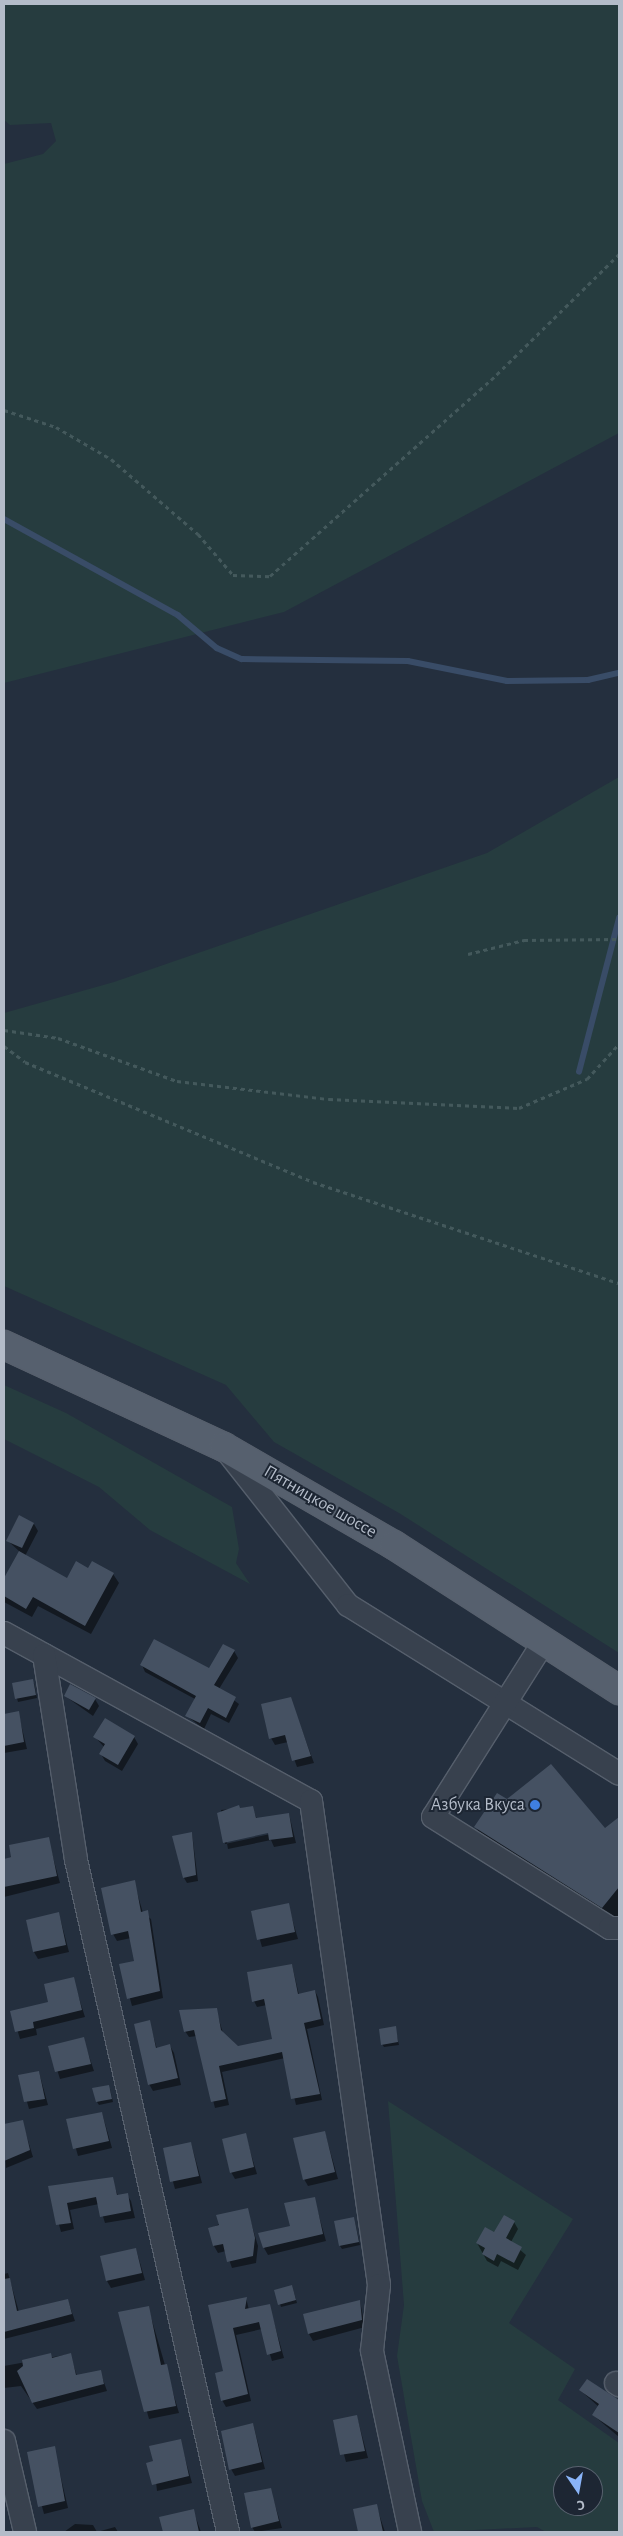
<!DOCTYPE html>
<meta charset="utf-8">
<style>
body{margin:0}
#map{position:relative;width:623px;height:2536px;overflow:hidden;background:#242f3e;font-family:"Alegreya Sans",sans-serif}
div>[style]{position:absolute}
.green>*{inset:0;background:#263c3f}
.shadow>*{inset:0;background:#0007}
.stream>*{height:5.5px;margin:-2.75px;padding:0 2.75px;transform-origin:2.75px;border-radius:2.75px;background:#394c67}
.building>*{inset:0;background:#455162}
.path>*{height:3px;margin-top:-1.5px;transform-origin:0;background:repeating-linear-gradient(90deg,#44595c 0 4px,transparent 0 8px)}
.roads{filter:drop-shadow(1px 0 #565f6c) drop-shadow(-1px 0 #565f6c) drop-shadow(0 1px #565f6c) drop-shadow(0 -1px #565f6c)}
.minor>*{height:22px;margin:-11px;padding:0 11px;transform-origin:11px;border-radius:11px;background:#38414e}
.major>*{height:28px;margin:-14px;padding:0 14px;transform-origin:14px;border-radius:14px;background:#56606e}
.dots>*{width:14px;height:14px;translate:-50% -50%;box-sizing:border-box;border:2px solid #1d2633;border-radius:50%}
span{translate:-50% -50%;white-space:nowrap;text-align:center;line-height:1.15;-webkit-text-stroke:4px #1d2633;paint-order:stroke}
.street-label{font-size:18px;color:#b4bcc9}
.poi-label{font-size:18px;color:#b4bcc9}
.right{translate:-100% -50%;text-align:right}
.frame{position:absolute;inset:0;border:5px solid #b4bcc9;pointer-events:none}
.north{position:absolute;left:553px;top:2466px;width:50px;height:50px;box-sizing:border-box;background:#1d2633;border:1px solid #59626f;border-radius:50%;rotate:168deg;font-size:14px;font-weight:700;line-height:20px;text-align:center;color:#b4bcc9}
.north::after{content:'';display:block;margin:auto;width:18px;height:22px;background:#8ab4f8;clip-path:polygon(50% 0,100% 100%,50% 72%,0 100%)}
</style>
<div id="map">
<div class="green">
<i style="clip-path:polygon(4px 4px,619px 4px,619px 433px,284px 612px,4px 683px,4px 164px,43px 154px,56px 141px,51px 123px,10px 125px,4px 120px)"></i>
<i style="clip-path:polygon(619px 777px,619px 1653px,399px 1513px,274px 1442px,226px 1385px,4px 1286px,4px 1013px,114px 982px,487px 853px)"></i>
<i style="clip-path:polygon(4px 1385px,66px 1413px,232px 1507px,239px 1549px,236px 1563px,250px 1584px,150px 1530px,99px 1487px,4px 1439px)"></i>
<i style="clip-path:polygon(evenodd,388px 2101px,573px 2219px,509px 2323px,575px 2369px,558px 2400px,619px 2443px,619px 2532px,546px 2532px,537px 2527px,434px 2532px,422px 2501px,397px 2356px,404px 2305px,388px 2101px,563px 2476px,593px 2476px,593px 2506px,563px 2506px,563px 2476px)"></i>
</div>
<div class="shadow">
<i style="clip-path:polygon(34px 1524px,38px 1531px,25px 1556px,67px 1579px,88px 1570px,92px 1562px,113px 1574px,119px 1583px,91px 1634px,38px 1606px,32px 1617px,4px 1602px,4px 1580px,20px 1552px,8px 1541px)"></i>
<i style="clip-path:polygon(234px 1651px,238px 1658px,219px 1689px,239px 1704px,229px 1723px,211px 1714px,204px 1729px,187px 1716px,195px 1699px,145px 1672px,142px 1665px,209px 1670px)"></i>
<i style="clip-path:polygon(34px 1683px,37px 1698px,18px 1702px,13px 1684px)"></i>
<i style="clip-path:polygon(65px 1696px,95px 1699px,99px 1706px,93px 1716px)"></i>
<i style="clip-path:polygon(290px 1698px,314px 1763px,297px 1767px,288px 1742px,275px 1745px,271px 1738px)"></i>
<i style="clip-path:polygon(18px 1712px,27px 1749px,4px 1753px,4px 1715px)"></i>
<i style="clip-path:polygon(95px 1737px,134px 1737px,138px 1744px,122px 1771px,105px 1761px,101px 1754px,105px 1748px)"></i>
<i style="clip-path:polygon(507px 1800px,605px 1830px,615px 1822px,619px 1827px,619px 1920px,614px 1926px,487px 1846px,476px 1827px)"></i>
<i style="clip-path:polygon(evenodd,252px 1807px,257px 1819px,289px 1814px,296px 1843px,274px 1847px,271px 1840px,228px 1849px,221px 1810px,252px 1807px,274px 1831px,275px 1833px,225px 1844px,225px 1841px,274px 1831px)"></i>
<i style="clip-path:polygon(192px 1833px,198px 1881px,187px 1883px,184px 1878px)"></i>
<i style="clip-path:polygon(48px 1839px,60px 1883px,4px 1897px,4px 1860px)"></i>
<i style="clip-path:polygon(134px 1882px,143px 1913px,151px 1919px,163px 1998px,132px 2006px,121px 1965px,136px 1962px,131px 1938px,117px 1941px,113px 1934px)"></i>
<i style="clip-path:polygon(288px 1905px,298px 1939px,262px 1947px,252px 1912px)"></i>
<i style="clip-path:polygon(59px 1914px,69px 1952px,38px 1959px,34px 1952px)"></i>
<i style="clip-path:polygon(292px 1965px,299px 1995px,315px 1991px,318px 1997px,324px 2025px,307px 2029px,322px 2100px,296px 2105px,285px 2058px,222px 2072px,229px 2105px,215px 2108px,197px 2036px,189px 2037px,185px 2031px,216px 2010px,223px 2033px,238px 2047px,274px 2040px,267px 2005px,257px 2007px,254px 2001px)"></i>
<i style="clip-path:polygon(73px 1979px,85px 2017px,36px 2029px,37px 2035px,20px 2039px,12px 2012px,49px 2003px)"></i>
<i style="clip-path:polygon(149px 2021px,157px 2049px,170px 2046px,174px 2053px,181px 2085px,153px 2091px,149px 2084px)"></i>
<i style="clip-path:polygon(395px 2027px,399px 2045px,384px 2047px,382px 2044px)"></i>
<i style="clip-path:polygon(83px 2038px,94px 2071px,60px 2079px,50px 2047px)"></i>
<i style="clip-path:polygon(39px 2072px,48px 2105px,29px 2109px,20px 2076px)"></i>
<i style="clip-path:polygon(110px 2089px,113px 2102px,99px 2105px,97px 2102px)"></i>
<i style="clip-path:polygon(102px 2113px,112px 2148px,78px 2156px,68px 2120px)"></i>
<i style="clip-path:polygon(22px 2121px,33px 2157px,6px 2168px,4px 2129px)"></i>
<i style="clip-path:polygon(325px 2133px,338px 2179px,308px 2186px,304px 2179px)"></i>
<i style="clip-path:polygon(245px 2134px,257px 2174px,235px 2179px,231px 2172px)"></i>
<i style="clip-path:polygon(191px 2143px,202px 2183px,175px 2189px,164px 2149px)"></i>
<i style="clip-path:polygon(112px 2179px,118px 2196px,127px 2195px,131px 2201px,135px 2218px,105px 2223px,99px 2204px,70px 2210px,74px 2229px,61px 2232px,49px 2187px)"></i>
<i style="clip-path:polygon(314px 2198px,326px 2241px,268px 2255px,264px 2248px,291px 2227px)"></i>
<i style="clip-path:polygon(247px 2209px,258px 2246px,256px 2263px,232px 2268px,226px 2251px,218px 2253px,214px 2246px,210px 2229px)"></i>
<i style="clip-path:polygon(354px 2218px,360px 2245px,342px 2249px,340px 2246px)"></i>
<i style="clip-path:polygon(514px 2222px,518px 2229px,511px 2242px,526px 2255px,518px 2270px,501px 2261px,498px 2267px,487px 2261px,477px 2243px)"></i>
<i style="clip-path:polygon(136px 2249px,145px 2280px,111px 2288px,107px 2281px)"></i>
<i style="clip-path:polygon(8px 2273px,19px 2312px,68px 2301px,75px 2321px,4px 2339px,4px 2274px)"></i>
<i style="clip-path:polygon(292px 2286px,297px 2303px,281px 2307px,280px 2304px)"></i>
<i style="clip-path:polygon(246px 2298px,249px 2310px,269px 2305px,284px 2358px,272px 2361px,262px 2329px,236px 2335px,251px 2401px,226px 2407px,222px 2400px,225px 2372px,210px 2306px)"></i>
<i style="clip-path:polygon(360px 2301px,365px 2327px,313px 2341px,309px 2334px)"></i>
<i style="clip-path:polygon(148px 2307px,179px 2413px,149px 2419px,120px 2313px)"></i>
<i style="clip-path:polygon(70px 2354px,77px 2376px,100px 2371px,107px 2391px,37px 2409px,21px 2386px,4px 2388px,4px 2366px)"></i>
<i style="clip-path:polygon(587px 2380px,619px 2401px,619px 2437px,593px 2415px,599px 2407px,580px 2390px)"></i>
<i style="clip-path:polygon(357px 2417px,368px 2458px,346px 2462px,335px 2421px)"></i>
<i style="clip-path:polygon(253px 2424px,265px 2469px,235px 2476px,231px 2469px)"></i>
<i style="clip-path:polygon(180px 2441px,192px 2483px,157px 2491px,154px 2462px)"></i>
<i style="clip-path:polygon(54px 2448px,68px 2508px,44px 2514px,28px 2453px)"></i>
<i style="clip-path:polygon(270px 2489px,282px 2528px,255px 2532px,252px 2527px)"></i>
<i style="clip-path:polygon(376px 2505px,385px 2532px,360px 2532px,355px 2509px)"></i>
<i style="clip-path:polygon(193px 2510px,201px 2532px,164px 2532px,161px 2518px)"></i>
<i style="clip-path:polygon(75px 2524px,93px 2525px,97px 2532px,115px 2527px,118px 2532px,64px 2532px)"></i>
</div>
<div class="stream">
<i style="left:4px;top:519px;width:199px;rotate:28.9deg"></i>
<i style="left:178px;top:615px;width:51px;rotate:40.2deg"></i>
<i style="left:217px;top:648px;width:27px;rotate:24deg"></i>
<i style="left:242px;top:659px;width:166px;rotate:0.7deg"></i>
<i style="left:408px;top:661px;width:101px;rotate:11.4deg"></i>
<i style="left:507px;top:681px;width:81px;rotate:-0.7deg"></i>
<i style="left:588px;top:680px;width:32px;rotate:-13deg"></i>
<i style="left:579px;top:1072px;width:159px;rotate:-75.4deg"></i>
</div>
<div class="building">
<i style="clip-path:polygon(19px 1515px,34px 1523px,22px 1548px,6px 1541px)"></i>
<i style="clip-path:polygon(19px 1551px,67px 1578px,76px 1561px,88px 1568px,92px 1561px,114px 1573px,85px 1626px,33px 1597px,26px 1609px,4px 1596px,4px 1578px)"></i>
<i style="clip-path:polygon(154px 1639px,209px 1668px,223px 1644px,235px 1650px,214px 1685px,236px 1697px,226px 1718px,208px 1708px,200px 1723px,185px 1716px,196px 1696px,140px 1665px)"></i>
<i style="clip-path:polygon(33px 1679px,36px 1695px,15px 1699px,12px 1683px)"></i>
<i style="clip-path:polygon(70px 1684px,96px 1698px,89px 1710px,64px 1696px)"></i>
<i style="clip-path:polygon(291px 1697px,311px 1756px,292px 1761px,285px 1735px,269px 1739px,261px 1704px)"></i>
<i style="clip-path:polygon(19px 1711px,24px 1742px,4px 1746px,4px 1714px)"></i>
<i style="clip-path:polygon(105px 1718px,135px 1736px,118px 1765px,99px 1754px,105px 1744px,93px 1737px)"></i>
<i style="clip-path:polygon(551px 1764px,605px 1828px,619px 1817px,619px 1887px,602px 1908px,474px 1827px,497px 1793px,507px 1799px)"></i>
<i style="clip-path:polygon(239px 1805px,240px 1808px,253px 1806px,256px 1818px,289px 1813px,293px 1837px,269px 1840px,268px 1833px,223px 1843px,217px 1813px)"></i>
<i style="clip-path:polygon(192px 1832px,196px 1875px,183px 1878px,172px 1836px)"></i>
<i style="clip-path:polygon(49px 1837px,57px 1876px,4px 1887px,4px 1859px,11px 1857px,9px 1845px)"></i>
<i style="clip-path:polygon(135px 1880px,141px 1912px,148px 1910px,160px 1991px,127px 1999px,119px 1964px,134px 1961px,128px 1931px,111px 1935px,101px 1888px)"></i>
<i style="clip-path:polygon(289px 1903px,295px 1932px,257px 1940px,251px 1911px)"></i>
<i style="clip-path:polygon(59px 1912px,66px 1945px,33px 1952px,26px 1920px)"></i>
<i style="clip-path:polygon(292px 1964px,298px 1994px,315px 1990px,321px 2019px,304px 2023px,320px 2094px,291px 2099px,282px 2052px,219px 2066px,226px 2099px,211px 2102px,194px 2030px,184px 2032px,179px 2010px,217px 2008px,221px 2030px,238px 2046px,272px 2039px,264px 1999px,252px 2002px,247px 1972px)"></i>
<i style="clip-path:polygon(74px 1977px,82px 2010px,33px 2022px,34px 2028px,15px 2032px,10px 2011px,48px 2002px,44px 1984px)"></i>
<i style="clip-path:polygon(150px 2020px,156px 2048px,170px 2044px,178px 2078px,148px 2085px,134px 2024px)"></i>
<i style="clip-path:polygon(396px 2026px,398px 2042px,381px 2045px,379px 2029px)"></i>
<i style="clip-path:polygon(84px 2037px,91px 2064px,55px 2072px,48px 2046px)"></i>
<i style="clip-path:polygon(39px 2071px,45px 2099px,24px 2102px,18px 2075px)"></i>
<i style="clip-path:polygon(109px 2085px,112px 2099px,96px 2102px,92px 2088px)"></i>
<i style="clip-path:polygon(102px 2112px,109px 2141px,73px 2149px,66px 2119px)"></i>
<i style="clip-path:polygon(23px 2120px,30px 2150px,4px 2161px,4px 2124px)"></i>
<i style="clip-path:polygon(325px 2131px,335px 2172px,303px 2180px,293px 2138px)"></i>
<i style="clip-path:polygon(246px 2133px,254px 2167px,230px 2173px,222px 2139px)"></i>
<i style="clip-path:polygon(191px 2142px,199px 2176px,170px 2182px,163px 2148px)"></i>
<i style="clip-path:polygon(113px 2177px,117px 2195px,128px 2193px,131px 2211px,100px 2217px,96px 2197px,67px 2203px,71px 2223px,56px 2225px,48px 2186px)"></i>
<i style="clip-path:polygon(315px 2197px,323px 2234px,263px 2248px,258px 2233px,290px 2226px,284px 2203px)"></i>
<i style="clip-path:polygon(248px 2208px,255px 2238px,253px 2256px,227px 2262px,223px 2244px,213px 2246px,208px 2228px,219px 2225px,216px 2215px)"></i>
<i style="clip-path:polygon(504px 2215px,515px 2221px,506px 2238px,522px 2247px,514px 2263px,497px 2254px,494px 2261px,482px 2254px,485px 2248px,476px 2243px,485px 2227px,494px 2232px)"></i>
<i style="clip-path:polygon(354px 2217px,359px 2242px,339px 2246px,334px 2221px)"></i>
<i style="clip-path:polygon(136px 2248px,142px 2273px,106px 2281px,100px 2256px)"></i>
<i style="clip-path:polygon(10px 2278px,17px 2311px,68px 2299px,72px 2314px,4px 2332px,4px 2279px)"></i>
<i style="clip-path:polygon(292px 2285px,296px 2300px,278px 2305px,274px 2290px)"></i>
<i style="clip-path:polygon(247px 2297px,245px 2309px,270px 2304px,281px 2351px,267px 2355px,259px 2322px,233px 2328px,248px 2394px,221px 2401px,215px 2373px,223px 2371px,208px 2305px)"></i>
<i style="clip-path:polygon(360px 2300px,362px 2320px,308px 2334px,303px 2314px)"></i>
<i style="clip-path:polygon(149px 2306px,161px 2365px,167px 2364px,176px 2406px,144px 2412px,118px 2312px)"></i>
<i style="clip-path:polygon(51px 2353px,52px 2358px,71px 2353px,76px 2375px,101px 2370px,104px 2384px,32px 2403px,17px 2371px,23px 2366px,22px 2360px)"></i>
<i style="clip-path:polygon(587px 2379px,619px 2400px,619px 2433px,592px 2415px,599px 2404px,579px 2390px)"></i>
<i style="clip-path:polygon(357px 2415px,365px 2451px,340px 2455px,333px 2420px)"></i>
<i style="clip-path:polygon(253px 2423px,262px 2462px,229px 2470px,221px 2431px)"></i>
<i style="clip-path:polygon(181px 2439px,189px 2476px,152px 2485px,146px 2463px,153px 2461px,149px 2446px)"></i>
<i style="clip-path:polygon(55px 2446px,65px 2501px,38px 2507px,27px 2452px)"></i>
<i style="clip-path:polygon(271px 2488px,279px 2521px,251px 2528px,244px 2493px)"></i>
<i style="clip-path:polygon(377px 2504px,383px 2532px,358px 2532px,353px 2509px)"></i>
<i style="clip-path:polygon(194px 2509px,199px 2532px,163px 2532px,159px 2517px)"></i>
</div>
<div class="path">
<i style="left:4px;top:410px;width:55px;rotate:18.1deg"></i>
<i style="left:56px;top:427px;width:64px;rotate:30.2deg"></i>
<i style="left:111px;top:459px;width:115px;rotate:40.8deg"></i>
<i style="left:198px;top:534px;width:54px;rotate:49.5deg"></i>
<i style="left:233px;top:575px;width:37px;rotate:2deg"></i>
<i style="left:270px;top:576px;width:295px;rotate:-41.6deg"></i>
<i style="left:491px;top:380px;width:180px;rotate:-44.5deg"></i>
<i style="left:468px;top:954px;width:58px;rotate:-14deg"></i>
<i style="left:524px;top:940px;width:95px;rotate:-0.6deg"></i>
<i style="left:4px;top:1030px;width:55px;rotate:8.4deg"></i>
<i style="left:58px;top:1038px;width:127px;rotate:19.9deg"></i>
<i style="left:177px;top:1081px;width:153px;rotate:6.8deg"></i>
<i style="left:329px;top:1099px;width:190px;rotate:2.7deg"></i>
<i style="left:519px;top:1108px;width:74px;rotate:-23.1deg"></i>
<i style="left:587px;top:1079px;width:47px;rotate:-47.6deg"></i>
<i style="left:4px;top:1046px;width:26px;rotate:37deg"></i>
<i style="left:25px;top:1062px;width:312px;rotate:22.6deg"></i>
<i style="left:313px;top:1182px;width:322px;rotate:18.3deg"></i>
</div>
<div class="roads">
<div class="minor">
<i style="left:226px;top:1450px;width:197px;rotate:51.8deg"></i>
<i style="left:348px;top:1605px;width:319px;rotate:31.9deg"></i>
<i style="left:4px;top:1633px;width:350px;rotate:28.7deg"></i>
<i style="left:311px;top:1801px;width:489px;rotate:82deg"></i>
<i style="left:379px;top:2285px;width:66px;rotate:96.1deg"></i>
<i style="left:372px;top:2351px;width:185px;rotate:78.1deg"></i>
<i style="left:545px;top:1640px;width:209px;rotate:122.3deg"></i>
<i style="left:433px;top:1817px;width:209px;rotate:32.1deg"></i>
<i style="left:610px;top:1928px;width:9px"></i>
<i style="left:44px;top:1655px;width:207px;rotate:81.1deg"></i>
<i style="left:76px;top:1860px;width:689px;rotate:77.25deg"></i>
<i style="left:616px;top:2383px;width:4px;rotate:34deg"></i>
<i style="left:4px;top:2441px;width:93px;rotate:77deg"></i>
</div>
<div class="major">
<i style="left:4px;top:1345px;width:242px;rotate:24.9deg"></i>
<i style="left:224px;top:1447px;width:196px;rotate:30deg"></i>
<i style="left:394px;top:1545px;width:268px;rotate:32.8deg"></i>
</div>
</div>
<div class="dots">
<i style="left:535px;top:1805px;background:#3f7fe0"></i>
</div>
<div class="street-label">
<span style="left:320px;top:1502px;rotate:30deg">Пятницкое шоссе</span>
</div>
<div class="poi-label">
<span class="right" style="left:525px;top:1805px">Азбука Вкуса</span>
</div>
<div class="frame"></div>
<div class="north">С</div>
</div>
